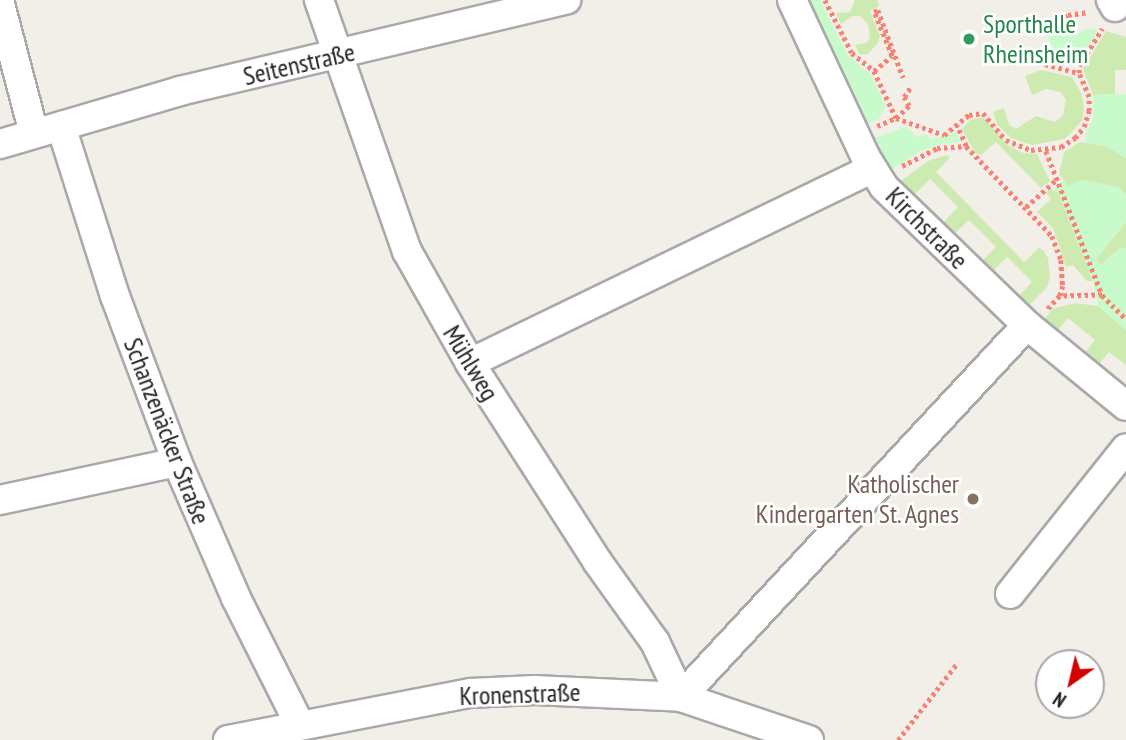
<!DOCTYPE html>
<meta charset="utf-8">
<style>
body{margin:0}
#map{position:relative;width:1126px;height:740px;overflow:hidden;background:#f2efe9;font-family:"PT Sans Narrow",sans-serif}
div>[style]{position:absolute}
.grass>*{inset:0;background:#cdebb0}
.park>*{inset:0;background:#c8facc}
.path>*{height:4.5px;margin-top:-2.25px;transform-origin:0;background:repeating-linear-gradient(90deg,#fa8072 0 3.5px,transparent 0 7px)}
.roads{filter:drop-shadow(2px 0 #a9a9a9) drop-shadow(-2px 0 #a9a9a9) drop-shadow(0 2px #a9a9a9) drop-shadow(0 -2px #a9a9a9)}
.minor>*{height:28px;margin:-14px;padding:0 14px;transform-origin:14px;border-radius:14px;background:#fff}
.dots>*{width:19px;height:19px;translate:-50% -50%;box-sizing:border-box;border:4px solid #fff;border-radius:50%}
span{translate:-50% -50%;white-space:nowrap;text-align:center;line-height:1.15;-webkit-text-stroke:5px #fff;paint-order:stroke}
.leisure-label{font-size:26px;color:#27864d}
.left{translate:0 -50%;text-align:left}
.street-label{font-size:26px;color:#222}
.education-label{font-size:26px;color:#785e54}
.right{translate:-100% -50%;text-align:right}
.north{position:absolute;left:1035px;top:649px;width:70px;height:70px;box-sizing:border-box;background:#fff;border:2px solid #a7a7a7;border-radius:50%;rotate:214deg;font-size:19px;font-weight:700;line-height:28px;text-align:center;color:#222}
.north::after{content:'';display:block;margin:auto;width:24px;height:32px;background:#d40000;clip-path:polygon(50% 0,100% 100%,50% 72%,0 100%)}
</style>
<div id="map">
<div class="grass">
<i style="clip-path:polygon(855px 0,877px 0,879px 6px,870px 11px,880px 36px,878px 43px,868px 54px,860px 55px,855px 45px,866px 43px,870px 38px,868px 24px,860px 16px,853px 16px,841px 24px,836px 13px,850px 12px)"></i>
<i style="clip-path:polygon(1106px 31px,1126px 37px,1126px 70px,1115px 70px,1115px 94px,1093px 95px,1083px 69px)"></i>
<i style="clip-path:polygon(1041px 70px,1072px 77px,1082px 95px,1084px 109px,1082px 121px,1065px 139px,1032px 145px,1011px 138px,997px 124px,993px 112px,1004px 108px,1009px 125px,1016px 129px,1036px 116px,1055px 122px,1063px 115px,1066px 99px,1060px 92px,1046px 89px,1032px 95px,1025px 76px)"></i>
<i style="clip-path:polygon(983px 117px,1009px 146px,1023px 153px,1037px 154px,1050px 181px,1041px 188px,996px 142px,981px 155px,975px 153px,962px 129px,970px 120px)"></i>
<i style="clip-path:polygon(1080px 142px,1106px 146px,1126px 158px,1126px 195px,1118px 187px,1082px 180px,1068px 186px,1064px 181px,1059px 174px,1064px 152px)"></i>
<i style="clip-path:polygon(947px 155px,950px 158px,936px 172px,1024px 262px,1039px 248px,1043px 250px,1048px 258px,1050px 278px,1047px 287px,1027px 307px,1018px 297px,1032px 282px,1007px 257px,992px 272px,982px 261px,996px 247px,969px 220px,954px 234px,943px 223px,958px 207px,930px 179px,914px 195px,901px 181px,928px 161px)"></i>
<i style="clip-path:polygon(1049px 189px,1058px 192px,1093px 281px,1087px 281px,1073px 265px,1066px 267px,1053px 228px,1037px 212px,1051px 199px,1046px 193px)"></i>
<i style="clip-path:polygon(1126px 222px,1126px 248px,1119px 249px,1100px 265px,1097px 264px,1096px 259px)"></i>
<i style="clip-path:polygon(1075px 303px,1098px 306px,1126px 330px,1126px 365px,1109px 352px,1099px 364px,1085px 353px,1095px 340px,1068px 318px,1057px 331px,1044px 320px,1052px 309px)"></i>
</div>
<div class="park">
<i style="clip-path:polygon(810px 0,820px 0,848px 55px,871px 75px,886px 106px,879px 119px,866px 124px)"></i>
<i style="clip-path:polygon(1067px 24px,1073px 36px,1089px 28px,1097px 30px,1095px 35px,1075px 66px,1053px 60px,1046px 61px,1054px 50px,1046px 33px)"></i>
<i style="clip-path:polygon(1126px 94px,1126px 158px,1106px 146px,1087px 143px,1085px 135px,1093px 119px,1093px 95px)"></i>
<i style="clip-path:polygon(905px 127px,911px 130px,916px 137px,925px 134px,932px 139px,956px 133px,961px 142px,941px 144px,921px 151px,891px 170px,872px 139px)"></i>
<i style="clip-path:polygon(1082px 180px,1118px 187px,1126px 195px,1126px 222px,1096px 259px,1100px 265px,1119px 249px,1126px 248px,1126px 330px,1098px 306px,1093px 281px,1058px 192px,1054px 189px,1064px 181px,1068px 186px)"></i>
</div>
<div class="path">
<i style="left:825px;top:0;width:59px;rotate:63deg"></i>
<i style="left:852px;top:53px;width:28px;rotate:39deg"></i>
<i style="left:874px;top:71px;width:52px;rotate:64.9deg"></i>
<i style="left:896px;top:118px;width:51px;rotate:19.5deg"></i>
<i style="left:944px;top:135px;width:32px;rotate:-39deg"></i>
<i style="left:969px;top:115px;width:14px;rotate:-8deg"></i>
<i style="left:983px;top:113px;width:35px;rotate:50deg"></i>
<i style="left:1006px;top:140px;width:27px;rotate:22deg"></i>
<i style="left:1031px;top:150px;width:30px;rotate:-6deg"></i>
<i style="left:1061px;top:147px;width:17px;rotate:-33deg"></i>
<i style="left:1075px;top:138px;width:14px;rotate:-51deg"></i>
<i style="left:1084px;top:127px;width:17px;rotate:-73deg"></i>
<i style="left:1089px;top:111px;width:14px;rotate:-90deg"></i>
<i style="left:1089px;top:97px;width:26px;rotate:-113deg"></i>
<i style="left:1079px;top:73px;width:7px;rotate:-90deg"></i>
<i style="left:1079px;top:66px;width:44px;rotate:-58.1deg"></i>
<i style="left:1040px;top:27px;width:30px;rotate:-23deg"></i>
<i style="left:1068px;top:15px;width:21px;rotate:-8deg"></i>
<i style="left:1045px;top:64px;width:35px;rotate:15deg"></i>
<i style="left:874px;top:71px;width:23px;rotate:-40deg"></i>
<i style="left:892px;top:56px;width:48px;rotate:-112.2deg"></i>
<i style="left:874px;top:12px;width:4px;rotate:-27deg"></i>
<i style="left:878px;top:10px;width:72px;rotate:69.5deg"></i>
<i style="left:877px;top:126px;width:21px;rotate:-23deg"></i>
<i style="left:896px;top:118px;width:18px;rotate:-43deg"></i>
<i style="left:909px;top:106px;width:10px;rotate:-119deg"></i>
<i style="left:904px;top:97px;width:11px;rotate:-56deg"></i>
<i style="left:966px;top:146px;width:124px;rotate:46.3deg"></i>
<i style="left:1052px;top:236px;width:26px;rotate:69deg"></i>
<i style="left:1061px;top:260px;width:26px;rotate:86deg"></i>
<i style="left:1063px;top:286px;width:10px;rotate:107deg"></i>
<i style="left:1060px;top:296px;width:19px;rotate:133deg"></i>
<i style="left:1046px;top:151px;width:155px;rotate:68.7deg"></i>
<i style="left:1102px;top:295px;width:42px;rotate:178.6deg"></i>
<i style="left:902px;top:166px;width:39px;rotate:-27deg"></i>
<i style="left:937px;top:148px;width:29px;rotate:-4deg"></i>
<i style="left:966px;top:146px;width:22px;rotate:-114deg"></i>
<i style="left:1026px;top:207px;width:42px;rotate:-42.1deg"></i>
<i style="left:1102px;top:295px;width:34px;rotate:45deg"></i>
<i style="left:898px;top:740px;width:98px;rotate:-52.4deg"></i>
</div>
<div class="roads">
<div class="minor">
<i style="left:319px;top:0;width:266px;rotate:70.7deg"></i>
<i style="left:407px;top:251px;width:129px;rotate:60.6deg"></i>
<i style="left:470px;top:363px;width:235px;rotate:57.3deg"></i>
<i style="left:597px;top:561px;width:100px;rotate:54.4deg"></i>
<i style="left:655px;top:642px;width:61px;rotate:64.7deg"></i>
<i style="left:681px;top:697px;width:508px;rotate:-47.07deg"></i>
<i style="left:792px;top:0;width:174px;rotate:64.9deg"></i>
<i style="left:866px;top:158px;width:34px;rotate:58deg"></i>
<i style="left:884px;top:187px;width:199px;rotate:44deg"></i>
<i style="left:1027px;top:325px;width:128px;rotate:39.3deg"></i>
<i style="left:1111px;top:0;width:8px;rotate:60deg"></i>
<i style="left:0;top:4px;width:134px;rotate:75.3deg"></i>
<i style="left:61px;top:126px;width:178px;rotate:72.4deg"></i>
<i style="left:115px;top:296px;width:177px;rotate:69.5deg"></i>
<i style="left:177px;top:462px;width:148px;rotate:66.5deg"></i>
<i style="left:236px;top:598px;width:142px;rotate:63.3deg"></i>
<i style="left:0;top:144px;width:188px;rotate:-16.4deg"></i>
<i style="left:180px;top:91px;width:397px;rotate:-13.3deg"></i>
<i style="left:470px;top:363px;width:446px;rotate:-25.8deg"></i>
<i style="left:0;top:500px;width:181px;rotate:-12.1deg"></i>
<i style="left:1010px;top:594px;width:186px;rotate:-51.5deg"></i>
<i style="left:228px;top:740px;width:247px;rotate:-11deg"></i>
<i style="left:470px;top:693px;width:65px;rotate:-2.6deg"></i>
<i style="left:535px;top:690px;width:146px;rotate:2.7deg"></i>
<i style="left:681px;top:697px;width:135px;rotate:18.6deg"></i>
</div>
</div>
<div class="dots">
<i style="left:969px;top:39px;background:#2e9e5b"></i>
<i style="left:973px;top:499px;background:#8d6e63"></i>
</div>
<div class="leisure-label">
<span class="left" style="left:983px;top:39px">Sporthalle<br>Rheinsheim</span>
</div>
<div class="street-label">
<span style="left:299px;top:64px;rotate:-13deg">Seitenstraße</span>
<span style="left:927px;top:228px;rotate:45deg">Kirchstraße</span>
<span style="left:471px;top:363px;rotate:59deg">Mühlweg</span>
<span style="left:167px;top:431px;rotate:69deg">Schanzenäcker Straße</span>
<span style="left:520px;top:694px;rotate:-2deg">Kronenstraße</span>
</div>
<div class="education-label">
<span class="right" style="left:959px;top:499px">Katholischer<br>Kindergarten St. Agnes</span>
</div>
<div class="north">N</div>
</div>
